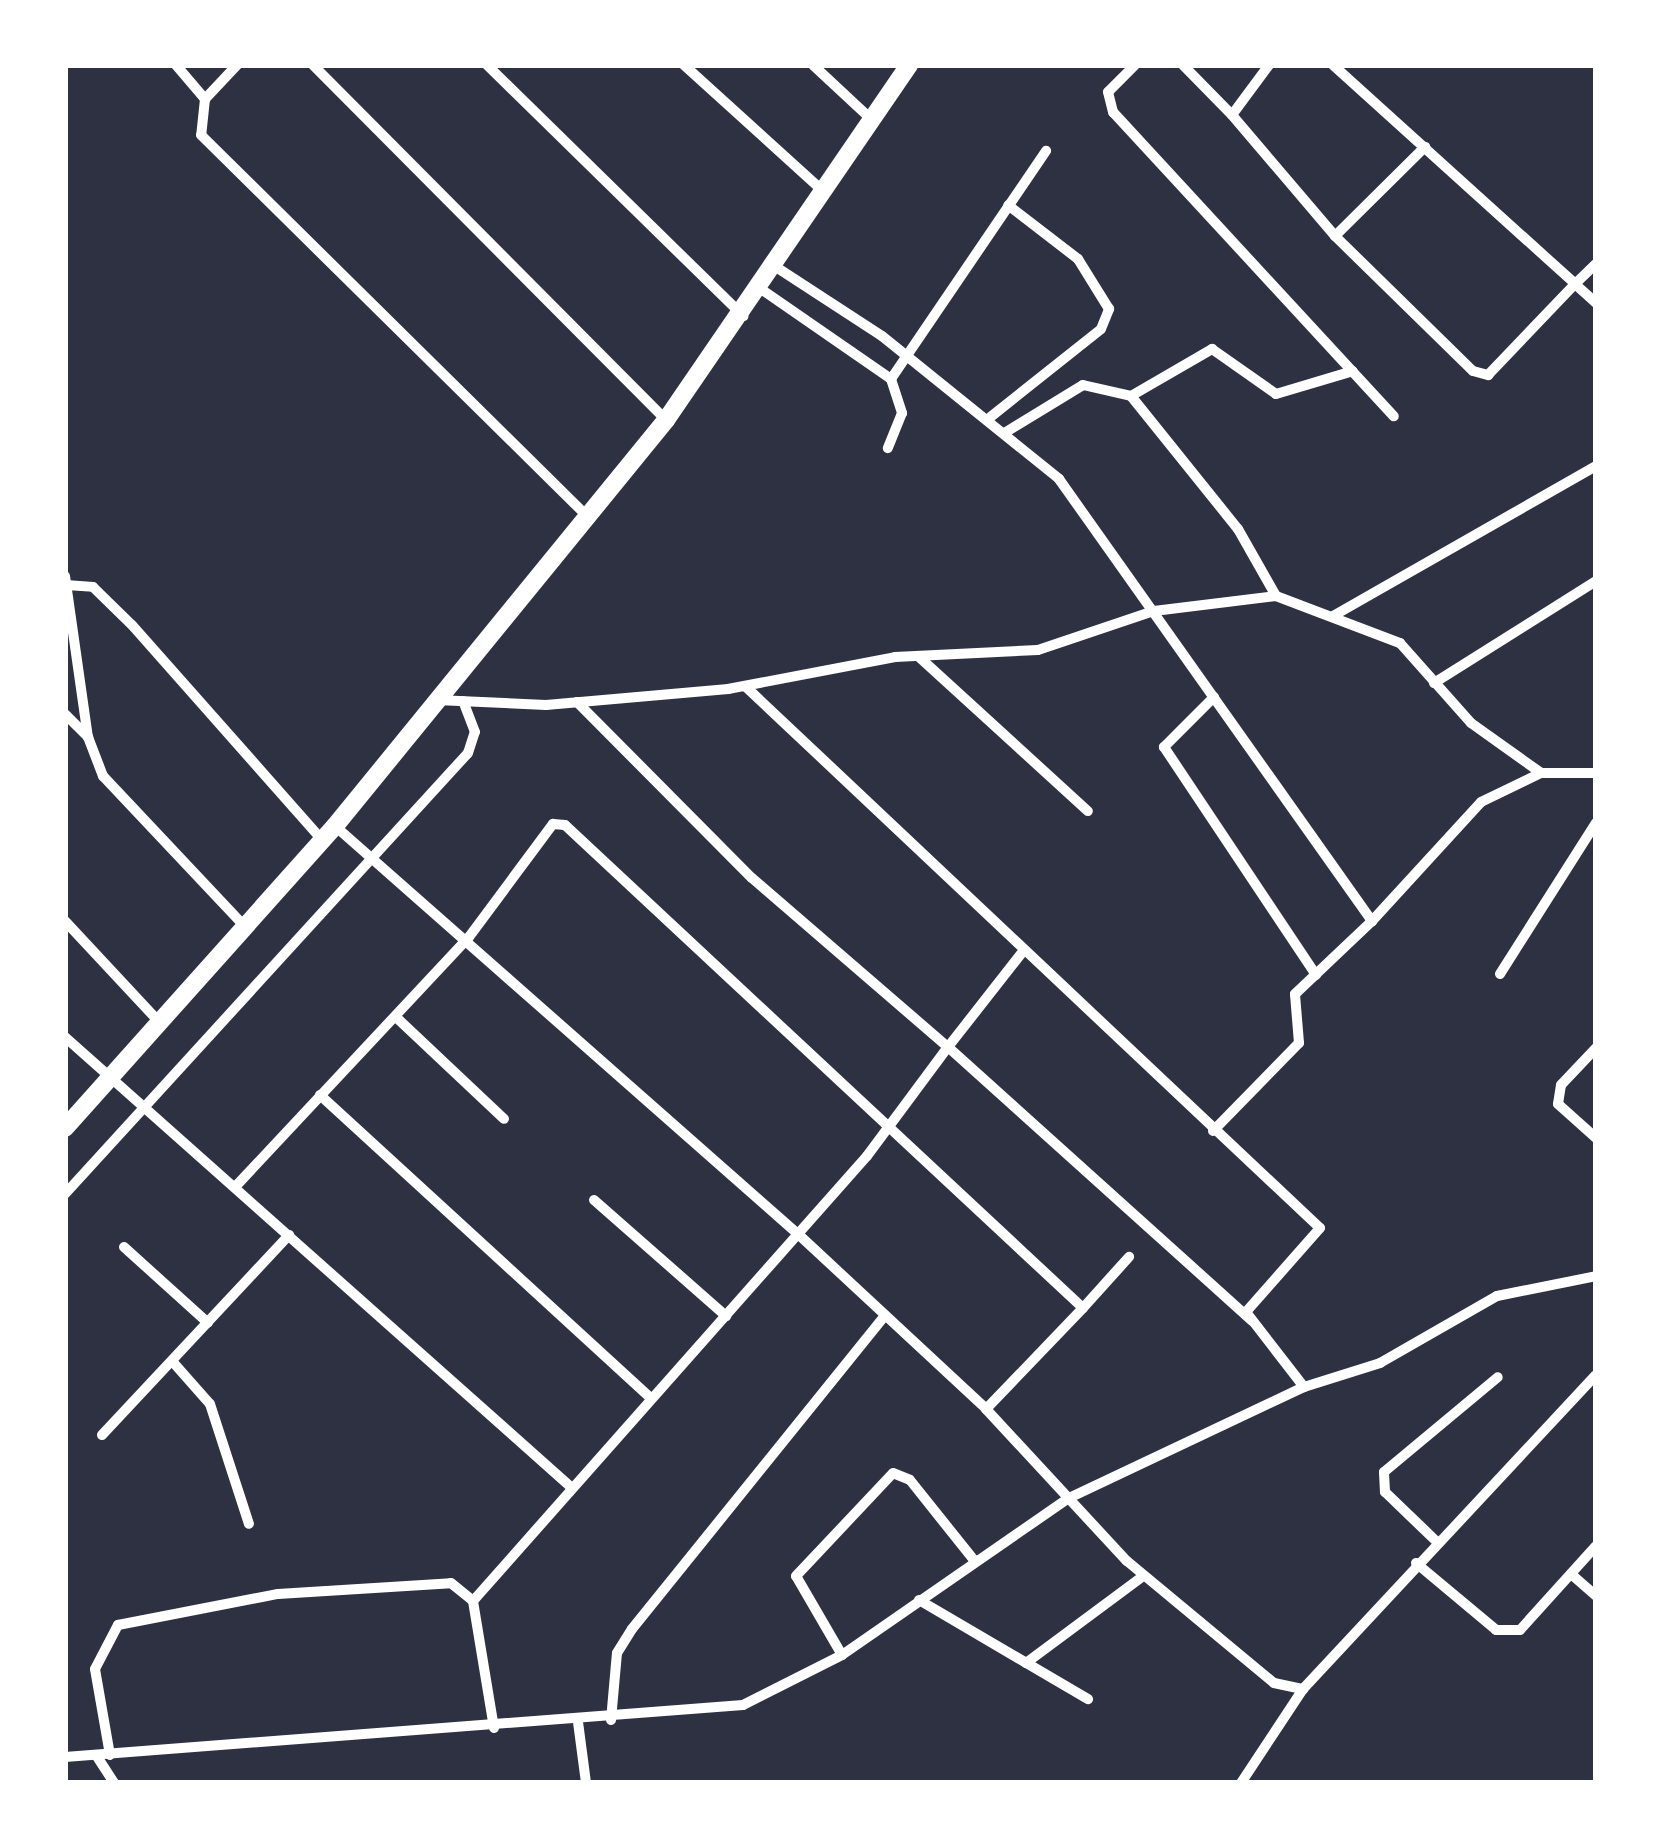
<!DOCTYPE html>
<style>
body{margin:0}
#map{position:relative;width:1661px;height:1848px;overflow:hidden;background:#2d3142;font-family:"Golos Text",sans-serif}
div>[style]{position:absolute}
.minor>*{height:10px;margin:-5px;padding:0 5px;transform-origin:5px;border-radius:5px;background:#fff}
.trunk>*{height:18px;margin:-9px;padding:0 9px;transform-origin:9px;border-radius:9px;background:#fff}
span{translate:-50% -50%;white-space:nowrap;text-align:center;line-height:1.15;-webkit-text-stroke:8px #fff;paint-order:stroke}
.frame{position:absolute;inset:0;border:68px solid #fff;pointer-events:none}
</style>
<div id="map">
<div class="minor">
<i style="left:176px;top:65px;width:45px;rotate:49.5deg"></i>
<i style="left:205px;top:99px;width:36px;rotate:96deg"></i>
<i style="left:201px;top:135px;width:541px;rotate:44.63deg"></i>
<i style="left:313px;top:65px;width:501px;rotate:45.16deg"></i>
<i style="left:487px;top:65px;width:359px;rotate:44.4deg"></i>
<i style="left:684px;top:65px;width:189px;rotate:42.2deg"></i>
<i style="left:813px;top:65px;width:82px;rotate:43deg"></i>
<i style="left:1135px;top:65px;width:38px;rotate:135deg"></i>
<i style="left:1108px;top:92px;width:21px;rotate:76deg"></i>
<i style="left:1113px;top:112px;width:414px;rotate:47.3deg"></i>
<i style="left:1183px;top:65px;width:70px;rotate:45.6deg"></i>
<i style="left:1269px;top:65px;width:62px;rotate:126.5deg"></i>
<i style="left:1232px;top:115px;width:159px;rotate:49.6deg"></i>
<i style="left:1335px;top:236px;width:193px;rotate:44.4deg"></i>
<i style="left:1473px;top:371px;width:16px;rotate:15deg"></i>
<i style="left:1488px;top:375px;width:126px;rotate:-46.3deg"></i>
<i style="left:1575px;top:284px;width:28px;rotate:42deg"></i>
<i style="left:1333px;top:65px;width:326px;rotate:42.1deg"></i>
<i style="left:1575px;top:284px;width:29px;rotate:-44deg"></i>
<i style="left:205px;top:99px;width:47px;rotate:-46.7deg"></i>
<i style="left:1335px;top:236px;width:127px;rotate:-44.7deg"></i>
<i style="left:776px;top:267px;width:126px;rotate:33.1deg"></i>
<i style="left:882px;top:336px;width:228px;rotate:38.9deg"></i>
<i style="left:1059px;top:479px;width:542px;rotate:54.7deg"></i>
<i style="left:1372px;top:921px;width:161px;rotate:-47.5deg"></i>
<i style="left:1481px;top:802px;width:67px;rotate:-25.8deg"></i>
<i style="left:1541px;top:773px;width:55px"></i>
<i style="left:761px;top:289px;width:158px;rotate:34.7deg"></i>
<i style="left:891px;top:379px;width:36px;rotate:72deg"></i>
<i style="left:902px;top:413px;width:38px;rotate:112deg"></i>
<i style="left:891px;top:379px;width:276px;rotate:-55.8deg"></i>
<i style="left:1131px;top:396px;width:94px;rotate:-30.1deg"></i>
<i style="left:1212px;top:349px;width:78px;rotate:35.1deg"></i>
<i style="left:1276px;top:394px;width:80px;rotate:-16.6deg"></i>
<i style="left:988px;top:419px;width:144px;rotate:-38.5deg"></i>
<i style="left:1101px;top:329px;width:22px;rotate:-68deg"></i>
<i style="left:1109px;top:309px;width:59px;rotate:-121.8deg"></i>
<i style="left:1078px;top:259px;width:88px;rotate:-142.4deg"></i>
<i style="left:1006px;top:432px;width:90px;rotate:-31.4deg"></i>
<i style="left:1083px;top:385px;width:49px;rotate:12.9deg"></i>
<i style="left:1131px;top:396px;width:171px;rotate:51.2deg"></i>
<i style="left:1238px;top:529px;width:77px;rotate:60.4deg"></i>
<i style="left:65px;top:576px;width:163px;rotate:81.9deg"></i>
<i style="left:88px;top:737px;width:42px;rotate:69deg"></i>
<i style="left:103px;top:776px;width:210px;rotate:46.7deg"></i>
<i style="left:66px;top:585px;width:27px;rotate:4deg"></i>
<i style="left:93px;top:587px;width:54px;rotate:44.3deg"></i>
<i style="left:132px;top:625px;width:288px;rotate:48.5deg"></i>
<i style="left:1333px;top:616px;width:303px;rotate:-29.7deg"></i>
<i style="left:918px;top:656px;width:230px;rotate:42.4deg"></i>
<i style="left:1434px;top:683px;width:191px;rotate:-32.2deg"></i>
<i style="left:745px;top:686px;width:790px;rotate:43.31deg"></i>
<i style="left:1320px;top:1228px;width:112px;rotate:131.4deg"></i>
<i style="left:1246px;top:1312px;width:95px;rotate:52.3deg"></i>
<i style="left:1214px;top:697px;width:71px;rotate:135deg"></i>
<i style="left:1164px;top:747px;width:274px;rotate:56.3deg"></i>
<i style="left:437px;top:700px;width:109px;rotate:2.6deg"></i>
<i style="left:546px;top:705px;width:183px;rotate:-5deg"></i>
<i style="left:728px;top:689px;width:170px;rotate:-10.8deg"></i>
<i style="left:895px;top:657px;width:143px;rotate:-2.8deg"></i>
<i style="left:1038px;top:650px;width:122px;rotate:-18.6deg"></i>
<i style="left:1154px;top:611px;width:123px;rotate:-7deg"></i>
<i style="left:1276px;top:596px;width:133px;rotate:20.8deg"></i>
<i style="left:1400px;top:643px;width:107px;rotate:48.4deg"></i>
<i style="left:1471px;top:723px;width:86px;rotate:35.5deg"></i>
<i style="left:577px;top:702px;width:248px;rotate:45.2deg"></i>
<i style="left:752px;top:878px;width:259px;rotate:40.8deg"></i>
<i style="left:948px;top:1047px;width:123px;rotate:-51.9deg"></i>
<i style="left:65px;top:714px;width:33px;rotate:45deg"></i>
<i style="left:335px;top:826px;width:617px;rotate:41.39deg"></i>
<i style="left:798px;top:1234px;width:257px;rotate:42.9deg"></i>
<i style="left:986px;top:1409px;width:207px;rotate:47.2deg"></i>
<i style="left:1127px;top:1561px;width:191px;rotate:39.7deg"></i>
<i style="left:1274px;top:1683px;width:30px;rotate:12deg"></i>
<i style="left:1303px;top:1689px;width:429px;rotate:-47deg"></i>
<i style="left:65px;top:921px;width:139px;rotate:47deg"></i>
<i style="left:1500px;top:974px;width:179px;rotate:-57.6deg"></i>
<i style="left:397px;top:1018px;width:147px;rotate:43.3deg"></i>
<i style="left:65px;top:1037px;width:677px;rotate:41.65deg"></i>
<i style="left:1596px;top:1048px;width:51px;rotate:133.4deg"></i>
<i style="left:1561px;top:1085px;width:19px;rotate:99deg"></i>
<i style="left:1558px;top:1104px;width:51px;rotate:41.8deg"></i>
<i style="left:320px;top:1095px;width:447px;rotate:42.5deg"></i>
<i style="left:1213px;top:1131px;width:123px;rotate:-45.7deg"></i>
<i style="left:1299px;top:1043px;width:49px;rotate:-94.7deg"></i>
<i style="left:1295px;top:994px;width:106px;rotate:-43.5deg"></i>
<i style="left:236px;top:1186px;width:341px;rotate:-46.9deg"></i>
<i style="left:469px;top:937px;width:141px;rotate:-53.4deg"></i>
<i style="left:553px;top:824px;width:12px;rotate:5deg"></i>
<i style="left:565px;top:825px;width:708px;rotate:43deg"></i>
<i style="left:1083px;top:1308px;width:140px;rotate:133.8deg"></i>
<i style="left:65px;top:1194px;width:597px;rotate:-47.58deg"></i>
<i style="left:468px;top:753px;width:22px;rotate:-72deg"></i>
<i style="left:475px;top:732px;width:33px;rotate:-111deg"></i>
<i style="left:594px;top:1200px;width:176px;rotate:41.3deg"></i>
<i style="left:124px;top:1247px;width:113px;rotate:42.1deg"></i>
<i style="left:1083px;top:1308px;width:69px;rotate:-48deg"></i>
<i style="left:172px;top:1361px;width:57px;rotate:48.5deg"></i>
<i style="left:210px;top:1404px;width:126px;rotate:72deg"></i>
<i style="left:102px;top:1435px;width:274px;rotate:-46.9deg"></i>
<i style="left:1436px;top:1541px;width:71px;rotate:-136.1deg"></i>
<i style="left:1385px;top:1492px;width:20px;rotate:-93deg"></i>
<i style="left:1384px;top:1472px;width:148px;rotate:-39.8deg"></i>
<i style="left:1416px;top:1563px;width:104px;rotate:39.9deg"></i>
<i style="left:1496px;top:1630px;width:24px"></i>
<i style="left:1520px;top:1630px;width:113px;rotate:-47.9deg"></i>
<i style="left:1571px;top:1574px;width:33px;rotate:41deg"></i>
<i style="left:919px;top:1600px;width:196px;rotate:30.4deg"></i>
<i style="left:842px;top:1655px;width:91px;rotate:-120.2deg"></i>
<i style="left:796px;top:1576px;width:141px;rotate:-46.7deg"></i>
<i style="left:893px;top:1473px;width:18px;rotate:22deg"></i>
<i style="left:910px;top:1480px;width:101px;rotate:51.4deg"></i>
<i style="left:1026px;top:1663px;width:146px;rotate:-36.6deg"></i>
<i style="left:611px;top:1720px;width:67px;rotate:-84.9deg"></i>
<i style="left:617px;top:1653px;width:28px;rotate:-58deg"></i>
<i style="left:632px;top:1629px;width:403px;rotate:-51.1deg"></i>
<i style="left:578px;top:1722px;width:62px;rotate:82.5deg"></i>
<i style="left:494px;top:1728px;width:129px;rotate:-99.4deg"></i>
<i style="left:473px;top:1601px;width:594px;rotate:-48.48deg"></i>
<i style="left:867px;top:1156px;width:136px;rotate:-53.4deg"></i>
<i style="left:948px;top:1047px;width:409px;rotate:42deg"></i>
<i style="left:96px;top:1755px;width:33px;rotate:57deg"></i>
<i style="left:110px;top:1755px;width:87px;rotate:-99.9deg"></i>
<i style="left:95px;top:1669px;width:50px;rotate:-62.4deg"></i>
<i style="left:118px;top:1625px;width:163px;rotate:-11deg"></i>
<i style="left:278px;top:1594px;width:173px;rotate:-3.6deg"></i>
<i style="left:451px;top:1583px;width:28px;rotate:39deg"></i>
<i style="left:65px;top:1757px;width:680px;rotate:-4.39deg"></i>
<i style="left:743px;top:1705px;width:111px;rotate:-26.8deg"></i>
<i style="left:842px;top:1655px;width:276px;rotate:-34.7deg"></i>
<i style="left:1069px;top:1498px;width:260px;rotate:-25.3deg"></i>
<i style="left:1304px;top:1387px;width:80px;rotate:-17.5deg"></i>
<i style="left:1380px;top:1363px;width:135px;rotate:-29.8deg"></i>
<i style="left:1497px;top:1296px;width:101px;rotate:-11.4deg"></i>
<i style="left:1241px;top:1783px;width:113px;rotate:-56.6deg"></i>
</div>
<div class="trunk">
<i style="left:65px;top:1128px;width:405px;rotate:-48.2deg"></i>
<i style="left:335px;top:826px;width:524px;rotate:-50.81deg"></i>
<i style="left:666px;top:420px;width:430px;rotate:-55.6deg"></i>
</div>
<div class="frame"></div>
</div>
